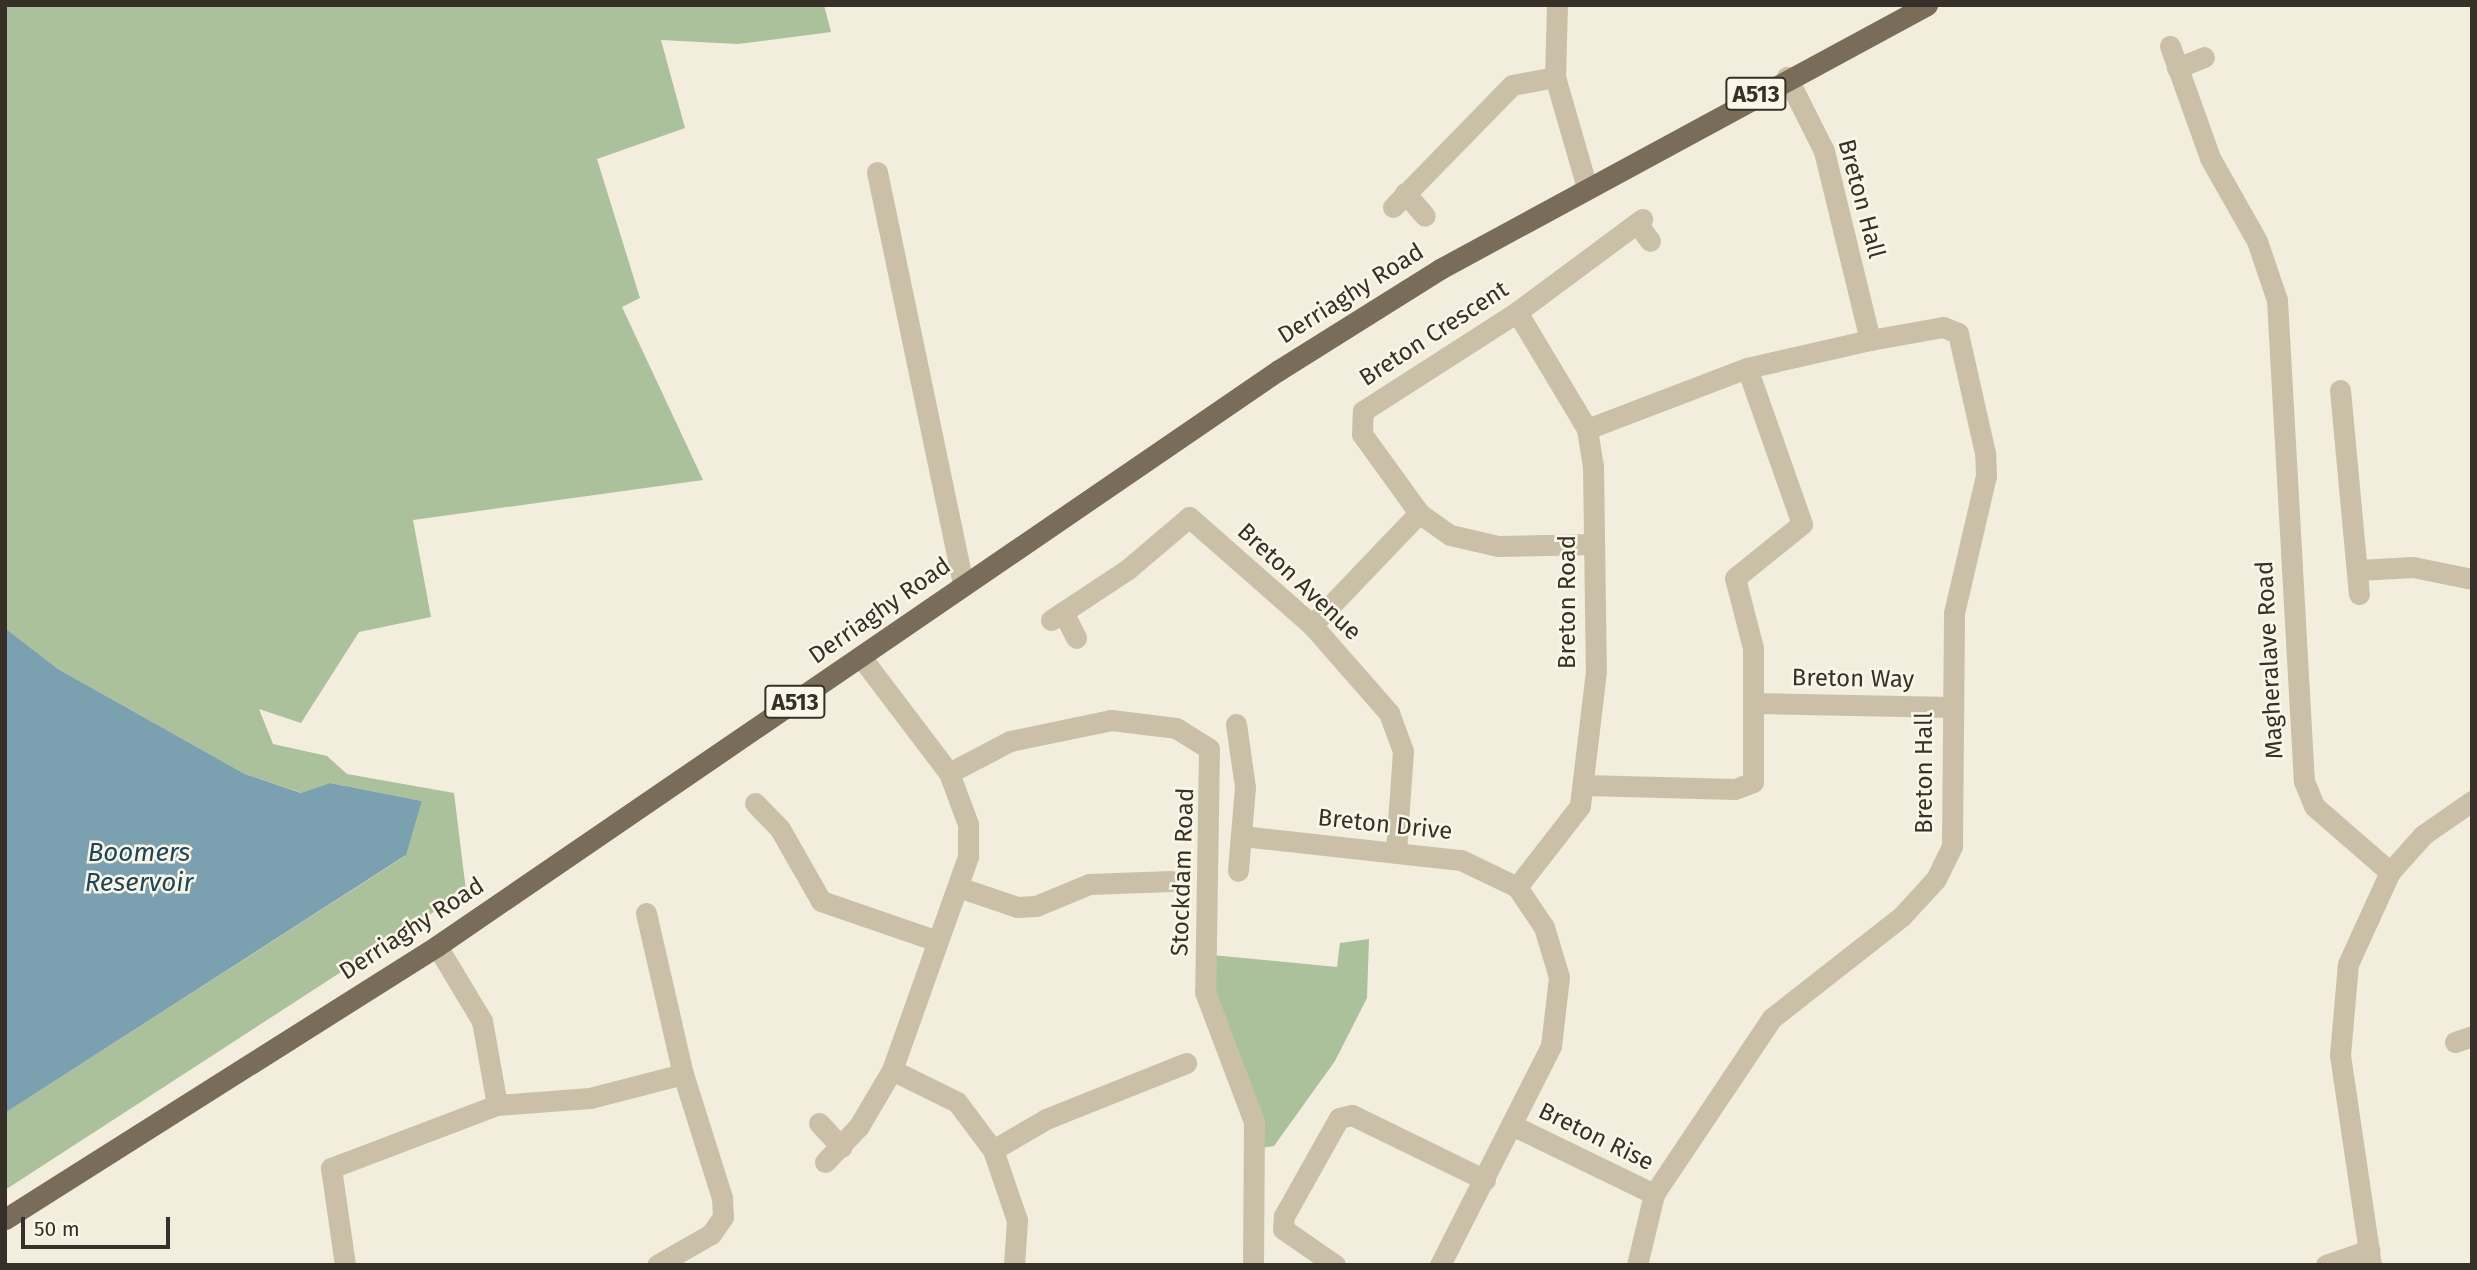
<!DOCTYPE html>
<style>
body{margin:0}
#map{position:relative;width:2477px;height:1270px;overflow:hidden;background:#f2eddc;font-family:"Fira Sans",sans-serif}
div>[style]{position:absolute}
.green>*{inset:0;background:#abc19c}
.water>*{inset:0;background:#7ba0af}
.minor>*{height:21px;margin:-10.5px;padding:0 10.5px;transform-origin:10.5px;border-radius:10.5px;background:#cac0a8}
.major>*{height:21px;margin:-10.5px;padding:0 10.5px;transform-origin:10.5px;border-radius:10.5px;background:#796c59}
span{translate:-50% -50%;white-space:nowrap;text-align:center;line-height:1.15;-webkit-text-stroke:5px #faf6e8;paint-order:stroke}
.shield-label span{padding:2px 5px;background:#faf6e8;border:2px solid;border-radius:5px;-webkit-text-stroke-width:0}
.shield-label{font-size:23px;color:#373028;font-weight:700}
.street-label{font-size:24px;color:#373028}
.water-label{font-size:26px;color:#1d4659;font-style:italic}
.frame{position:absolute;inset:0;border:7px solid #373028;pointer-events:none}
.scale{position:absolute;left:21px;top:1217px;width:149px;height:32px;box-sizing:border-box;border:4px solid #373028;border-top:0;padding-left:9px;font-size:21px;line-height:24px;white-space:nowrap;color:#373028;-webkit-text-stroke:5px #faf6e8;paint-order:stroke}
</style>
<div id="map">
<div class="green">
<i style="clip-path:polygon(5px 5px,824px 5px,831px 32px,738px 44px,661px 40px,685px 128px,597px 159px,640px 298px,622px 307px,703px 480px,413px 520px,431px 617px,359px 632px,301px 723px,259px 709px,273px 744px,327px 756px,347px 774px,454px 793px,466px 891px,5px 1190px,5px 1113px,405px 856px,422px 801px,330px 783px,302px 793px,245px 774px,58px 669px,5px 628px)"></i>
<i style="clip-path:polygon(1369px 939px,1367px 998px,1335px 1061px,1274px 1146px,1261px 1148px,1255px 1095px,1217px 1004px,1212px 955px,1337px 967px,1340px 943px)"></i>
</div>
<div class="water">
<i style="clip-path:polygon(5px 628px,58px 669px,245px 774px,301px 793px,330px 783px,422px 801px,406px 855px,5px 1113px)"></i>
</div>
<div class="minor">
<i style="left:1557px;top:5px;width:72px;rotate:91.6deg"></i>
<i style="left:1555px;top:77px;width:116px;rotate:73.9deg"></i>
<i style="left:2170px;top:46px;width:119px;rotate:70.3deg"></i>
<i style="left:2210px;top:158px;width:95px;rotate:60.5deg"></i>
<i style="left:2257px;top:241px;width:62px;rotate:71.3deg"></i>
<i style="left:2277px;top:300px;width:482px;rotate:86.8deg"></i>
<i style="left:2304px;top:781px;width:27px;rotate:68deg"></i>
<i style="left:2314px;top:806px;width:101px;rotate:41deg"></i>
<i style="left:2177px;top:68px;width:29px;rotate:-22deg"></i>
<i style="left:877px;top:172px;width:422px;rotate:78.2deg"></i>
<i style="left:1405px;top:193px;width:30px;rotate:49deg"></i>
<i style="left:1393px;top:207px;width:170px;rotate:-45.7deg"></i>
<i style="left:1512px;top:85px;width:44px;rotate:-10.5deg"></i>
<i style="left:1637px;top:223px;width:22px;rotate:54deg"></i>
<i style="left:1517px;top:312px;width:136px;rotate:59.1deg"></i>
<i style="left:1587px;top:429px;width:36px;rotate:81deg"></i>
<i style="left:1593px;top:465px;width:206px;rotate:89.2deg"></i>
<i style="left:1596px;top:671px;width:136px;rotate:96.8deg"></i>
<i style="left:1580px;top:806px;width:103px;rotate:127.9deg"></i>
<i style="left:2340px;top:390px;width:205px;rotate:84.7deg"></i>
<i style="left:1587px;top:429px;width:171px;rotate:-20.9deg"></i>
<i style="left:1747px;top:368px;width:126px;rotate:-12.8deg"></i>
<i style="left:1870px;top:340px;width:195px;rotate:-103.7deg"></i>
<i style="left:1824px;top:151px;width:83px;rotate:-116.6deg"></i>
<i style="left:1594px;top:544px;width:96px;rotate:178.8deg"></i>
<i style="left:1498px;top:546px;width:49px;rotate:-167.1deg"></i>
<i style="left:1450px;top:535px;width:38px;rotate:-145deg"></i>
<i style="left:1419px;top:513px;width:97px;rotate:-125.8deg"></i>
<i style="left:1362px;top:434px;width:23px;rotate:-88deg"></i>
<i style="left:1363px;top:411px;width:183px;rotate:-32.7deg"></i>
<i style="left:1517px;top:312px;width:156px;rotate:-36.6deg"></i>
<i style="left:2358px;top:570px;width:55px;rotate:-3.1deg"></i>
<i style="left:2413px;top:567px;width:60px;rotate:11.5deg"></i>
<i style="left:1063px;top:612px;width:29px;rotate:63deg"></i>
<i style="left:1051px;top:620px;width:92px;rotate:-33.5deg"></i>
<i style="left:1128px;top:569px;width:80px;rotate:-40.4deg"></i>
<i style="left:1189px;top:517px;width:164px;rotate:41.3deg"></i>
<i style="left:1312px;top:625px;width:117px;rotate:48.8deg"></i>
<i style="left:1389px;top:713px;width:40px;rotate:69.8deg"></i>
<i style="left:1403px;top:751px;width:100px;rotate:94deg"></i>
<i style="left:1312px;top:625px;width:155px;rotate:-46.3deg"></i>
<i style="left:1755px;top:703px;width:196px;rotate:1.2deg"></i>
<i style="left:1236px;top:724px;width:64px;rotate:81.9deg"></i>
<i style="left:1245px;top:787px;width:84px;rotate:94.8deg"></i>
<i style="left:949px;top:773px;width:69px;rotate:-27.7deg"></i>
<i style="left:1010px;top:741px;width:103px;rotate:-11.7deg"></i>
<i style="left:1111px;top:720px;width:65px;rotate:7deg"></i>
<i style="left:1176px;top:728px;width:39px;rotate:32deg"></i>
<i style="left:1209px;top:749px;width:243px;rotate:90.9deg"></i>
<i style="left:1205px;top:992px;width:139px;rotate:69.3deg"></i>
<i style="left:1254px;top:1122px;width:143px;rotate:90.4deg"></i>
<i style="left:1585px;top:785px;width:150px;rotate:1.5deg"></i>
<i style="left:1735px;top:789px;width:19px;rotate:-21deg"></i>
<i style="left:1753px;top:782px;width:134px;rotate:-90deg"></i>
<i style="left:1753px;top:648px;width:72px;rotate:-104.4deg"></i>
<i style="left:1735px;top:578px;width:86px;rotate:-38.9deg"></i>
<i style="left:1802px;top:524px;width:165px;rotate:-109.4deg"></i>
<i style="left:755px;top:803px;width:36px;rotate:46deg"></i>
<i style="left:780px;top:829px;width:83px;rotate:60.3deg"></i>
<i style="left:821px;top:901px;width:123px;rotate:19deg"></i>
<i style="left:1242px;top:836px;width:220px;rotate:6.3deg"></i>
<i style="left:1461px;top:860px;width:62px;rotate:25.7deg"></i>
<i style="left:1517px;top:887px;width:48px;rotate:56deg"></i>
<i style="left:1544px;top:927px;width:52px;rotate:73.3deg"></i>
<i style="left:1559px;top:977px;width:69px;rotate:96.6deg"></i>
<i style="left:1551px;top:1046px;width:246px;rotate:116.9deg"></i>
<i style="left:961px;top:888px;width:59px;rotate:18.7deg"></i>
<i style="left:1017px;top:907px;width:19px;rotate:-3deg"></i>
<i style="left:1036px;top:906px;width:57px;rotate:-22.5deg"></i>
<i style="left:1089px;top:884px;width:82px;rotate:-2.1deg"></i>
<i style="left:646px;top:913px;width:165px;rotate:77.1deg"></i>
<i style="left:683px;top:1074px;width:130px;rotate:72.5deg"></i>
<i style="left:722px;top:1198px;width:19px;rotate:87deg"></i>
<i style="left:723px;top:1217px;width:21px;rotate:125deg"></i>
<i style="left:711px;top:1234px;width:62px;rotate:150.1deg"></i>
<i style="left:2455px;top:1042px;width:18px;rotate:-19deg"></i>
<i style="left:892px;top:1070px;width:72px;rotate:26.2deg"></i>
<i style="left:957px;top:1102px;width:60px;rotate:53.1deg"></i>
<i style="left:993px;top:1150px;width:74px;rotate:71.1deg"></i>
<i style="left:1017px;top:1220px;width:45px;rotate:93.8deg"></i>
<i style="left:497px;top:1105px;width:93px;rotate:-4.3deg"></i>
<i style="left:590px;top:1098px;width:96px;rotate:-14.5deg"></i>
<i style="left:819px;top:1123px;width:33px;rotate:47deg"></i>
<i style="left:1514px;top:1126px;width:156px;rotate:25.9deg"></i>
<i style="left:993px;top:1150px;width:61px;rotate:-30.3deg"></i>
<i style="left:1046px;top:1119px;width:151px;rotate:-21.8deg"></i>
<i style="left:825px;top:1162px;width:50px;rotate:-46.6deg"></i>
<i style="left:859px;top:1126px;width:65px;rotate:-59.5deg"></i>
<i style="left:892px;top:1070px;width:227px;rotate:-70.4deg"></i>
<i style="left:968px;top:856px;width:32px;rotate:-90deg"></i>
<i style="left:968px;top:824px;width:54px;rotate:-110.4deg"></i>
<i style="left:949px;top:773px;width:146px;rotate:-127.2deg"></i>
<i style="left:345px;top:1265px;width:98px;rotate:-98.2deg"></i>
<i style="left:331px;top:1168px;width:178px;rotate:-20.8deg"></i>
<i style="left:497px;top:1105px;width:85px;rotate:-100.1deg"></i>
<i style="left:482px;top:1021px;width:87px;rotate:-121deg"></i>
<i style="left:1335px;top:1265px;width:63px;rotate:-145.3deg"></i>
<i style="left:1283px;top:1229px;width:13px;rotate:-86deg"></i>
<i style="left:1284px;top:1216px;width:112px;rotate:-60.7deg"></i>
<i style="left:1339px;top:1118px;width:13px;rotate:-13deg"></i>
<i style="left:1352px;top:1115px;width:148px;rotate:26deg"></i>
<i style="left:1637px;top:1265px;width:73px;rotate:-76.5deg"></i>
<i style="left:1654px;top:1194px;width:212px;rotate:-56.2deg"></i>
<i style="left:1772px;top:1018px;width:165px;rotate:-38.1deg"></i>
<i style="left:1902px;top:916px;width:50px;rotate:-47.4deg"></i>
<i style="left:1936px;top:879px;width:37px;rotate:-64deg"></i>
<i style="left:1952px;top:846px;width:233px;rotate:-89.5deg"></i>
<i style="left:1954px;top:613px;width:141px;rotate:-76.9deg"></i>
<i style="left:1986px;top:476px;width:23px;rotate:-92deg"></i>
<i style="left:1985px;top:453px;width:123px;rotate:-102.7deg"></i>
<i style="left:1958px;top:333px;width:16px;rotate:-158deg"></i>
<i style="left:1943px;top:327px;width:74px;rotate:169.9deg"></i>
<i style="left:2326px;top:1265px;width:46px;rotate:-19.2deg"></i>
<i style="left:2371px;top:1265px;width:212px;rotate:-98.4deg"></i>
<i style="left:2340px;top:1055px;width:91px;rotate:-85deg"></i>
<i style="left:2348px;top:964px;width:101px;rotate:-65.5deg"></i>
<i style="left:2390px;top:872px;width:50px;rotate:-48.3deg"></i>
<i style="left:2423px;top:835px;width:60px;rotate:-34.8deg"></i>
</div>
<div class="major">
<i style="left:5px;top:1219px;width:511px;rotate:-32.29deg"></i>
<i style="left:437px;top:946px;width:1020px;rotate:-34.38deg"></i>
<i style="left:1279px;top:370px;width:190px;rotate:-32.1deg"></i>
<i style="left:1440px;top:269px;width:554px;rotate:-28.46deg"></i>
</div>
<div class="shield-label">
<span style="left:1756px;top:94px">A513</span>
<span style="left:795px;top:702px">A513</span>
</div>
<div class="street-label">
<span style="left:1861px;top:199px;rotate:75deg">Breton Hall</span>
<span style="left:1351px;top:294px;rotate:-32deg">Derriaghy Road</span>
<span style="left:1434px;top:334px;rotate:-33deg">Breton Crescent</span>
<span style="left:1299px;top:582px;rotate:43deg">Breton Avenue</span>
<span style="left:1568px;top:602px;rotate:-90deg">Breton Road</span>
<span style="left:880px;top:611px;rotate:-35deg">Derriaghy Road</span>
<span style="left:2270px;top:660px;rotate:-93deg">Magheralave Road</span>
<span style="left:1853px;top:679px;rotate:1deg">Breton Way</span>
<span style="left:1925px;top:773px;rotate:-90deg">Breton Hall</span>
<span style="left:1385px;top:825px;rotate:6deg">Breton Drive</span>
<span style="left:1183px;top:872px;rotate:-88deg">Stockdam Road</span>
<span style="left:412px;top:929px;rotate:-33deg">Derriaghy Road</span>
<span style="left:1596px;top:1137px;rotate:26deg">Breton Rise</span>
</div>
<div class="water-label">
<span style="left:139px;top:868px">Boomers<br>Reservoir</span>
</div>
<div class="frame"></div>
<div class="scale">50 m</div>
</div>
